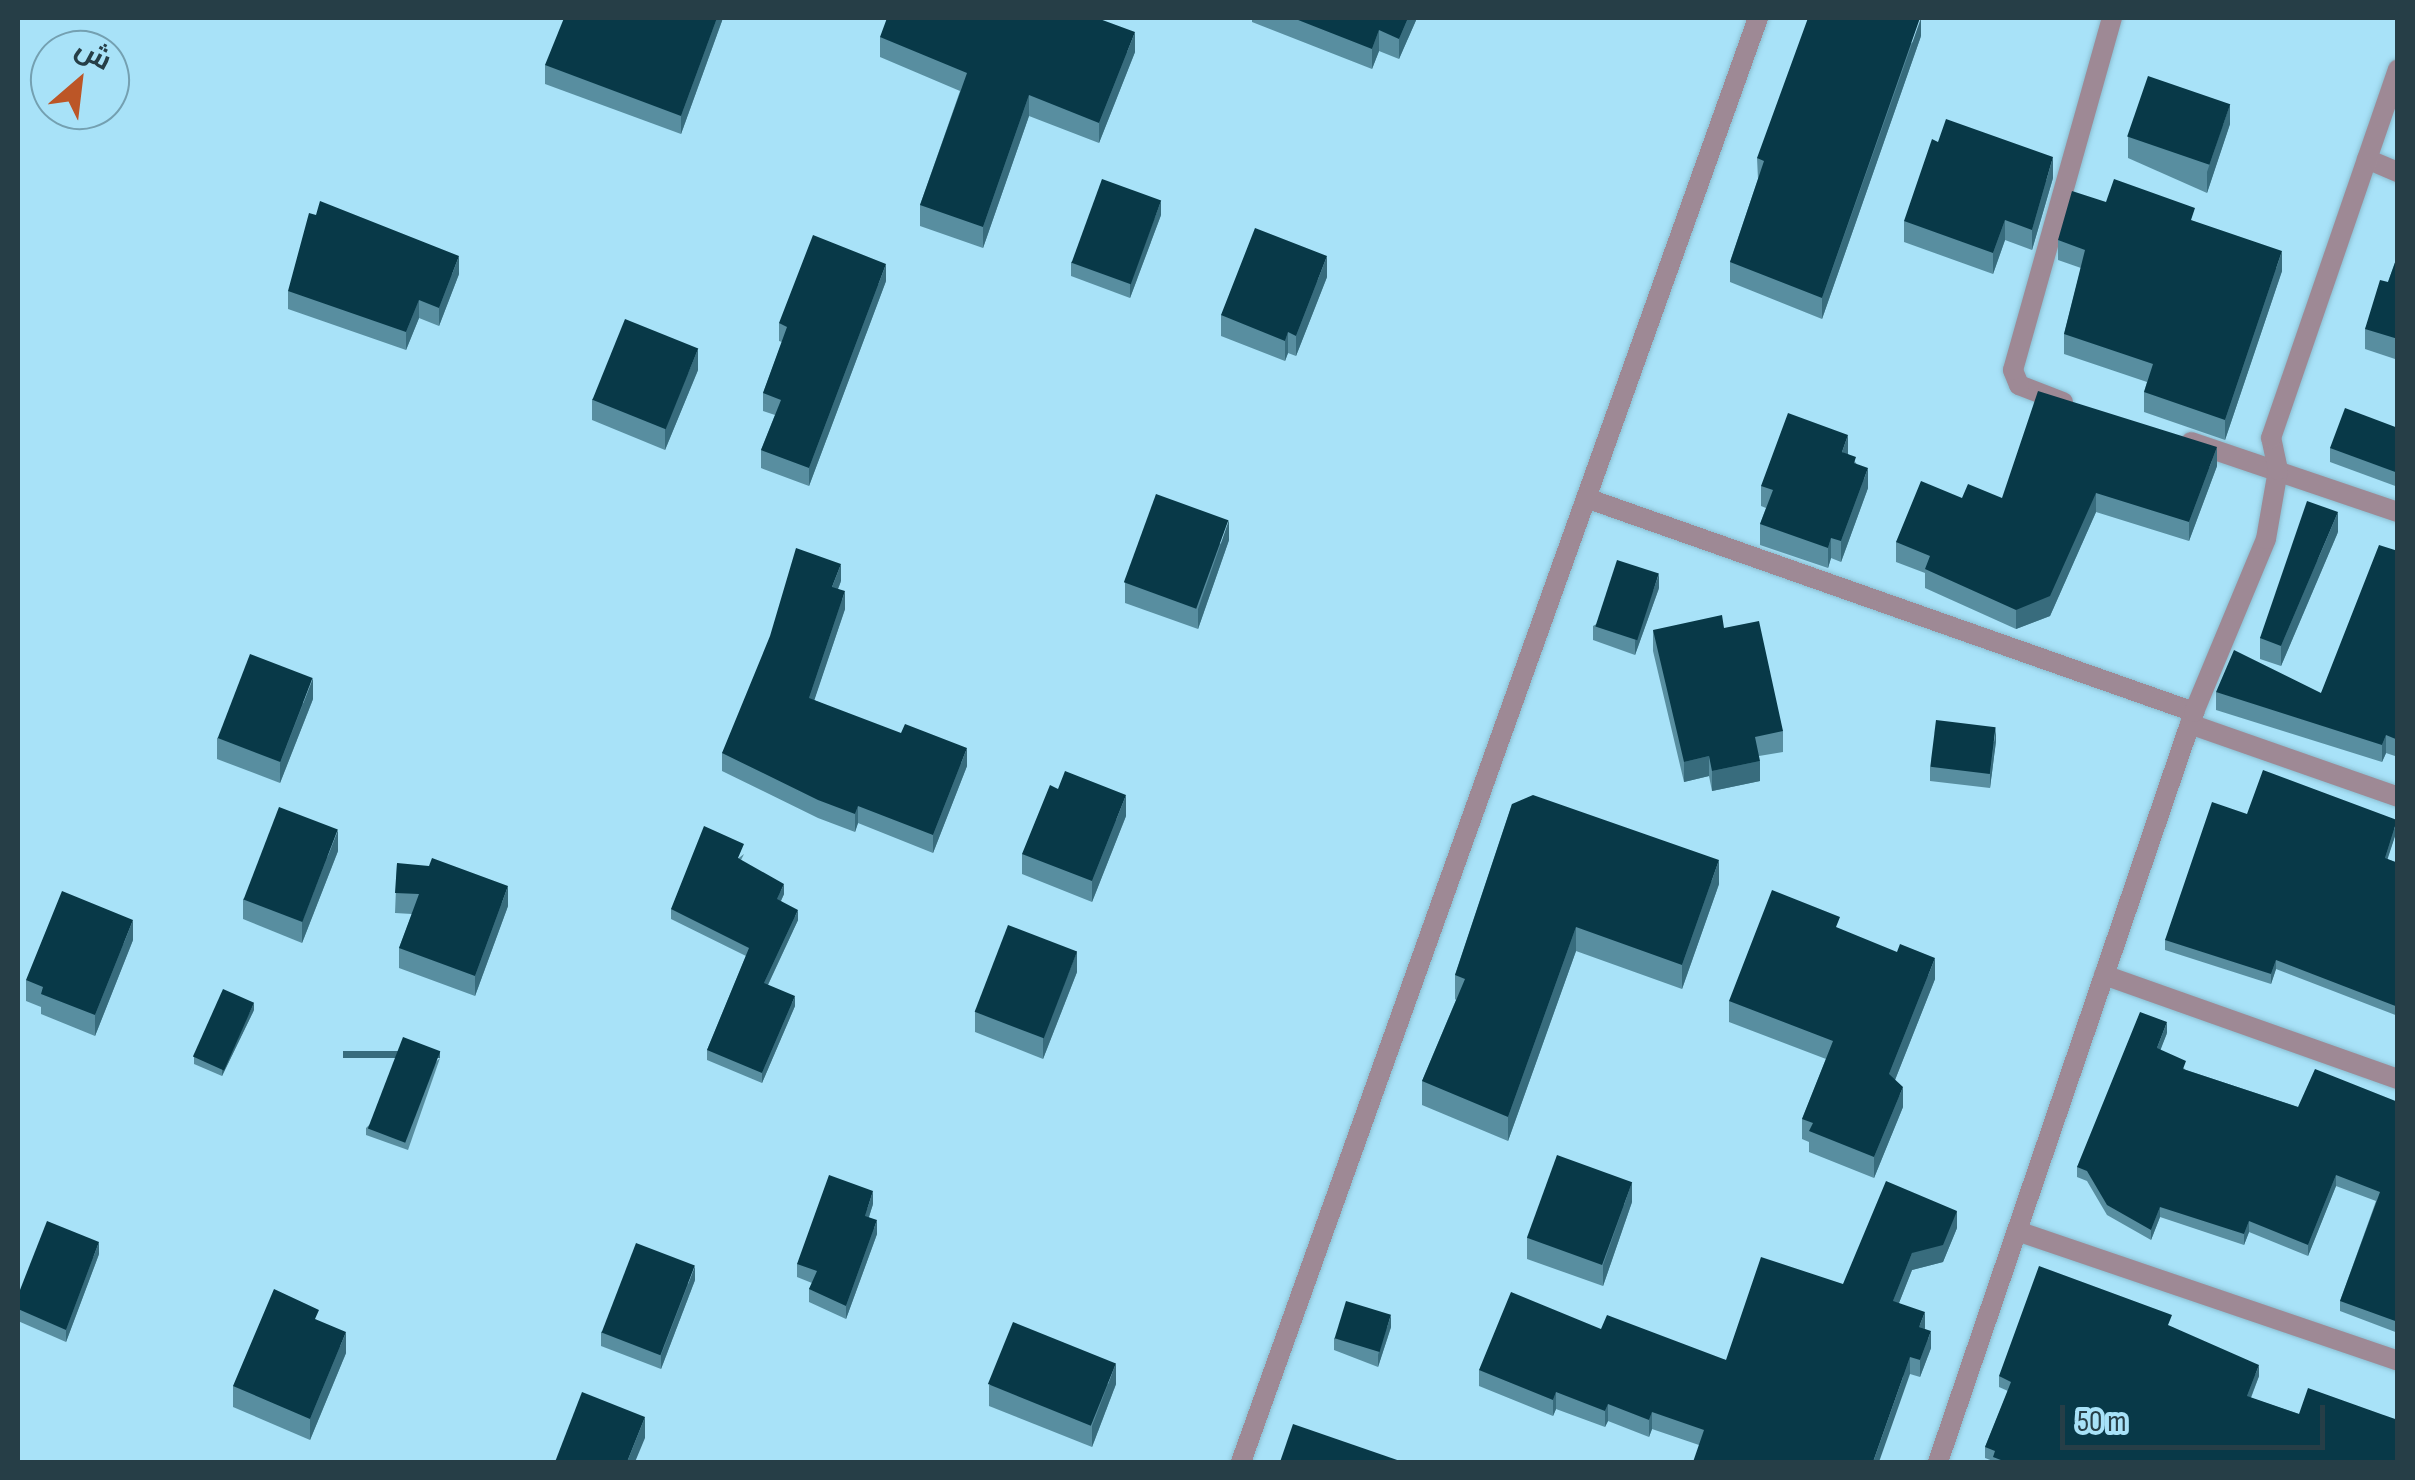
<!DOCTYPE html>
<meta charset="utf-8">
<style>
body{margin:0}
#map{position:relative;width:2415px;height:1480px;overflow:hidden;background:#a8e2f8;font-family:"Sofia Sans Condensed",Cairo,sans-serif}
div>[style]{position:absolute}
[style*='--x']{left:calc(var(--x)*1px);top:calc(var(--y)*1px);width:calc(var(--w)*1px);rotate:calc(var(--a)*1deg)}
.roads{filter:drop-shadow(0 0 2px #8bbed1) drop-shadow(0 0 2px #8bbed1)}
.minor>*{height:20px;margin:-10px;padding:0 10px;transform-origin:10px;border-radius:10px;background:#9e8995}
.wall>*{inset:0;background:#588ea0}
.shaded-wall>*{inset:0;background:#386c7d;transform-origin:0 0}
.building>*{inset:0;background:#083948;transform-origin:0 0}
span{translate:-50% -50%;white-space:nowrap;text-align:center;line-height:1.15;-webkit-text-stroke:10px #a8e2f8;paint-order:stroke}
.frame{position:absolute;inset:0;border:20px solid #263e47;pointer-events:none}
.north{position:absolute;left:30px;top:30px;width:100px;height:100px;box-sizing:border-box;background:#a8e2f8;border:2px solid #74a0b1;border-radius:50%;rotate:28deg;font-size:28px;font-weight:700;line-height:40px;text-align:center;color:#263e47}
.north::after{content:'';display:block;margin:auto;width:35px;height:45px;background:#bc5627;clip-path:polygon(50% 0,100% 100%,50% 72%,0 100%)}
.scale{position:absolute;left:2060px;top:1405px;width:265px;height:45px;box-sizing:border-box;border:5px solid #263e47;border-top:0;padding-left:12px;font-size:30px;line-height:35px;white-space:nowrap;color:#263e47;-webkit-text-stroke:8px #a8e2f8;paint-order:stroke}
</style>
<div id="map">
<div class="roads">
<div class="minor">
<i style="--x:2367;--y:159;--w:34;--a:23"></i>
<i style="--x:2063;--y:402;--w:47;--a:-158.9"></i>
<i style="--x:2019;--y:385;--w:16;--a:-112"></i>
<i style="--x:2013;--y:370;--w:366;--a:-74.3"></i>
<i style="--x:2191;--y:442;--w:219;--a:18.7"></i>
<i style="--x:1586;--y:498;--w:645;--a:19.39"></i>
<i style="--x:2190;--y:724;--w:220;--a:19.3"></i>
<i style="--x:2104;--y:975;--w:312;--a:19.5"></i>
<i style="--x:2017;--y:1231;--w:403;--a:18.8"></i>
<i style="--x:1241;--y:1462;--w:1534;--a:-70.3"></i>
<i style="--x:1938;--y:1462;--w:792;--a:-71.15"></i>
<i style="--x:2194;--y:712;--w:187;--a:-67.4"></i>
<i style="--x:2266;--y:539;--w:70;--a:-80.1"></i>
<i style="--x:2278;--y:470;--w:33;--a:-102"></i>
<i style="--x:2271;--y:438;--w:390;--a:-71"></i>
</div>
</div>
<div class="wall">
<i style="clip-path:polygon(723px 18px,681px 134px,545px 84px,545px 65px)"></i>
<i style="clip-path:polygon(1252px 18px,1417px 18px,1399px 59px,1379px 51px,1372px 69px,1252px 22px)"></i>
<i style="clip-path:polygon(1921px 36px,1822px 319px,1730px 282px,1730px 262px,1758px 179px,1757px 158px)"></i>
<i style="clip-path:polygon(880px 37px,1135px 52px,1099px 143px,1029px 116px,983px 248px,920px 226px,920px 205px,960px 91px,880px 57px)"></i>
<i style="clip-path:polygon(2230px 124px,2207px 193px,2128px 158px,2128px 137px)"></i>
<i style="clip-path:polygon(2053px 178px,2032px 250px,2005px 240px,1993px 274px,1904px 242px,1904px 221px)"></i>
<i style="clip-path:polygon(2106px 202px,2195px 222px,2282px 271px,2225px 440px,2144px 412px,2144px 392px,2147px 382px,2064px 354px,2064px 334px,2081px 268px,2058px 260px,2058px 240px)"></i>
<i style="clip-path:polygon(1161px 215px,1130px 298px,1071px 276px,1071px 262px)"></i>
<i style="clip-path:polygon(2398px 254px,2398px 360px,2365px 349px,2365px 329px,2388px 282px)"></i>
<i style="clip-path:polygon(459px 274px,439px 326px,419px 318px,406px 350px,288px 309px,288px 291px)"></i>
<i style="clip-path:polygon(1327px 277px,1296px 356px,1288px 353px,1285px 361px,1221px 336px,1221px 315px)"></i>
<i style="clip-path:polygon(886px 281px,809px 486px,761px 468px,761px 450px,775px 415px,763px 411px,763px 393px,782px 342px,779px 341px,779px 323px)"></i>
<i style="clip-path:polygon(698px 370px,665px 450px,592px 420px,592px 399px)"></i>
<i style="clip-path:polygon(2398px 428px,2398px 487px,2330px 462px,2330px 448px)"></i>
<i style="clip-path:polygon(1848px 454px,1856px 463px,1868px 488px,1841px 562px,1831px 558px,1828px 568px,1760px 545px,1760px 524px,1766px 508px,1761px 506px,1761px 486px)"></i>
<i style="clip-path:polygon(2217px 466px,2189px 541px,2096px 512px,2050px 616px,2016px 629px,1925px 588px,1925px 573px,1896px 562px,1896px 542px,1962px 498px,2002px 498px)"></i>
<i style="clip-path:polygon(2338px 532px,2281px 666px,2260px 659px,2260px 638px)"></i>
<i style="clip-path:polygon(1229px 540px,1198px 629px,1125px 603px,1125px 583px)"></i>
<i style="clip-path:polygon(2398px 551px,2398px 757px,2386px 753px,2382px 762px,2216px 710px,2216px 692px,2321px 693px)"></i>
<i style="clip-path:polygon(841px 581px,838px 589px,845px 609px,814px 700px,967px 766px,933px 853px,858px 823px,855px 832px,818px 818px,722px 771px,722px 753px)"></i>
<i style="clip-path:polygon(1659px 588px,1635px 655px,1593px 640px,1593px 626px)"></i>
<i style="clip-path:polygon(1724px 628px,1783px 731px,1783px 752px,1759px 756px,1760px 781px,1712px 791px,1709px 776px,1684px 782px,1653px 651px,1653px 630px)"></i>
<i style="clip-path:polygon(313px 699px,280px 783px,217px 759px,217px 738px)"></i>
<i style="clip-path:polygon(1996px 741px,1990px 788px,1930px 781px,1930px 767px)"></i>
<i style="clip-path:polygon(1512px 804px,1719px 884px,1682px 989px,1576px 951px,1508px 1141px,1422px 1105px,1422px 1081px,1456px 1000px,1455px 999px,1455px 975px)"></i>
<i style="clip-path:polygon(2247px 814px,2397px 830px,2387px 859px,2398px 863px,2398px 1016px,2276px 969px,2271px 984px,2165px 950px,2165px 940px)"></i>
<i style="clip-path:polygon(1126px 816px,1092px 902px,1022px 874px,1022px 854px)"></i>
<i style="clip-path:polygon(338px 851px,302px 943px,243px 919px,243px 899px)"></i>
<i style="clip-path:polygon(744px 854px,741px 860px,784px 894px,781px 901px,798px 920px,768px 985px,795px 1006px,762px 1083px,707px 1060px,707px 1050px,746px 956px,671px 919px,671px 909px)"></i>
<i style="clip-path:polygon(397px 863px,508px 906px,475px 996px,399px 968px,399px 948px,412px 914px,395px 913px)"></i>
<i style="clip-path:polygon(1840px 929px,1935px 979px,1895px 1080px,1903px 1107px,1874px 1178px,1809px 1152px,1809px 1142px,1802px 1139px,1802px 1119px,1826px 1059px,1729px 1022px,1729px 1001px)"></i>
<i style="clip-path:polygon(133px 940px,95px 1036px,41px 1014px,41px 1007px,26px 1001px,26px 980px)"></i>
<i style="clip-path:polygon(1077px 972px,1043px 1059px,975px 1032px,975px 1012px)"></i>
<i style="clip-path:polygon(254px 1010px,222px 1076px,194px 1064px,194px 1057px)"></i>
<i style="clip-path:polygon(2167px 1033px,2160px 1050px,2186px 1070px,2298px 1107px,2398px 1102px,2398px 1333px,2340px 1311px,2340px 1301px,2376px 1201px,2336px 1186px,2308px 1256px,2249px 1232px,2244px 1245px,2160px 1217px,2151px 1240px,2107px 1215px,2087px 1181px,2077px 1177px,2077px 1167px)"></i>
<i style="clip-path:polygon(440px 1058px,408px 1150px,366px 1135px,366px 1128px)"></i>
<i style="clip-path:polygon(1632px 1202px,1603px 1286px,1527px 1259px,1527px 1238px)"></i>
<i style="clip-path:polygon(873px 1204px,869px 1217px,877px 1234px,846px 1319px,809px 1302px,809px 1289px,812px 1283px,797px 1277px,797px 1264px)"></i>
<i style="clip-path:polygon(1957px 1228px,1943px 1262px,1912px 1270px,1899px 1303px,1925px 1329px,1931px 1348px,1920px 1377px,1910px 1374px,1699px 1445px,1652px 1429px,1649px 1437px,1608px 1421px,1605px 1427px,1556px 1409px,1553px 1416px,1479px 1386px,1479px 1370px,1601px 1329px,1726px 1360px,1843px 1284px)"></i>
<i style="clip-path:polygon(99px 1254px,66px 1342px,18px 1321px,18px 1295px)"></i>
<i style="clip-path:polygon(695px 1280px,661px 1369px,601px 1346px,601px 1332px)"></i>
<i style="clip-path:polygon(319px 1321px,346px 1353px,310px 1440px,233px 1407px,233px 1386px)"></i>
<i style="clip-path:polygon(1391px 1327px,1378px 1367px,1334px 1350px,1334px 1338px)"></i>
<i style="clip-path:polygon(2172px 1327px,2259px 1376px,2251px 1398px,2299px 1414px,2398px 1462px,1993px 1462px,1993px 1461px,1985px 1458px,1985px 1447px,2008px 1391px,1999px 1387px,1999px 1376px)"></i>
<i style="clip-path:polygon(1116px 1384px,1092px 1447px,989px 1406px,989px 1385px)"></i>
</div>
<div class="shaded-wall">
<i style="clip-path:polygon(717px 18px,723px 18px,681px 134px,681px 116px)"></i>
<i style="clip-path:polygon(1408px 18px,1417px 18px,1399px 59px,1399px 39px)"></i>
<i style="clip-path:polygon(1921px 18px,1921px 36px,1822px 319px,1822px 298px)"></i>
<i style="clip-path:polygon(1379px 30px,1379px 51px,1372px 69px,1372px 49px)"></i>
<i style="clip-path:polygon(1135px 32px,1135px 52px,1099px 143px,1099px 123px)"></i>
<i style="clip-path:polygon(1029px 95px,1029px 116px,983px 248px,983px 227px)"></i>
<i style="clip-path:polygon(2230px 104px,2230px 124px,2207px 193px,2207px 172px)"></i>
<i style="clip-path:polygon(2053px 157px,2053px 178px,2032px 250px,2032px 230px)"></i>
<i style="clip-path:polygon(1161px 201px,1161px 215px,1130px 298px,1130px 284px)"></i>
<i style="clip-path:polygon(2005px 220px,2005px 240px,1993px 274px,1993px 253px)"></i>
<i style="clip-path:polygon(2282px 251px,2282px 271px,2225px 440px,2225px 420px)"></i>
<i style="clip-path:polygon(459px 256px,459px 274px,439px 326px,439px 308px)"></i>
<i style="clip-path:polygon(1327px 256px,1327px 277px,1296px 356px,1296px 336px)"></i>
<i style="clip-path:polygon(886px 264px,886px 281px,809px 486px,809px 468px)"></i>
<i style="clip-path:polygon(419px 300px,419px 318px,406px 350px,406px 332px)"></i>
<i style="clip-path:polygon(1288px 332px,1288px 353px,1285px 361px,1285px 341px)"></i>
<i style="clip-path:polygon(698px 349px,698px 370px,665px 450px,665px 429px)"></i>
<i style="clip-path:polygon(1848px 435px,1848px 456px,1842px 452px)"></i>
<i style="clip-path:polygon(2217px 447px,2217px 466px,2189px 541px,2189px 522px)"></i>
<i style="clip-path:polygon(1868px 468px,1868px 488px,1841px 562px,1841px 541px)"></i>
<i style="clip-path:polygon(2096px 493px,2096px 512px,2050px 616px,2016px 629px,2016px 610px)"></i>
<i style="clip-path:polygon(2338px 512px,2338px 532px,2281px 666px,2281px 646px)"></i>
<i style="clip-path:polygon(1229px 520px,1229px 540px,1198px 629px,1198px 609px)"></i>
<i style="clip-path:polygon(1831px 538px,1831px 558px,1828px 568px,1828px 548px)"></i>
<i style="clip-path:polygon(841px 564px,841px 581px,832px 604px,832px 587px)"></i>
<i style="clip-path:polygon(1659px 574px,1659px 588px,1635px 655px,1635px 641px)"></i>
<i style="clip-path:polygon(845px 591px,845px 609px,809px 716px,809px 698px)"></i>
<i style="clip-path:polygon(313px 678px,313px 699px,280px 783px,280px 763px)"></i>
<i style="clip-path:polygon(1996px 727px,1996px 741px,1990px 788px,1990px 774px)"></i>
<i style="clip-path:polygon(2386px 735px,2386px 753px,2382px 762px,2382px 745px)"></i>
<i style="clip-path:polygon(967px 748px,967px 766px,933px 853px,933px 835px)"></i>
<i style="clip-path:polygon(1709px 756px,1709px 776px,1684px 782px,1684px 762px)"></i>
<i style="clip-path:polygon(1760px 761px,1760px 781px,1712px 791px,1712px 771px)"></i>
<i style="clip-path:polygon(1126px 795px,1126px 816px,1092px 902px,1092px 881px)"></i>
<i style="clip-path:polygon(858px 806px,858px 823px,855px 832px,855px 814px)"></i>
<i style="clip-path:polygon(2397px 820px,2397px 830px,2385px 867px,2385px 858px)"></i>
<i style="clip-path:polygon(338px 830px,338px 851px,302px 943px,302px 922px)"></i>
<i style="clip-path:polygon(1719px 860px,1719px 884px,1682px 989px,1682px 965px)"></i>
<i style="clip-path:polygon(784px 884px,784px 894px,777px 909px,777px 899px)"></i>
<i style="clip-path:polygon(508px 886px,508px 906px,475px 996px,475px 976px)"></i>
<i style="clip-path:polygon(798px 910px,798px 920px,764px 993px,764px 983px)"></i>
<i style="clip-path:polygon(133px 920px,133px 940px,95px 1036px,95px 1015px)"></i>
<i style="clip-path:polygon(1576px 927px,1576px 951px,1508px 1141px,1508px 1117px)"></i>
<i style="clip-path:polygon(1077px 951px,1077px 972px,1043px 1059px,1043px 1038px)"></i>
<i style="clip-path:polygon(1935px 958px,1935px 979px,1889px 1095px,1889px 1074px)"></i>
<i style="clip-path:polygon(2276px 960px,2276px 969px,2271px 984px,2271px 974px)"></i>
<i style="clip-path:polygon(795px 996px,795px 1006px,762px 1083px,762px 1073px)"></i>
<i style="clip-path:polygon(254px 1003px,254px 1010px,222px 1076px,222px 1069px)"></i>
<i style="clip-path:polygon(2167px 1022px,2167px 1033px,2157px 1059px,2157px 1048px)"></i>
<i style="left:440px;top:1051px;width:7px;height:97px;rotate:90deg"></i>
<i style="clip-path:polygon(1903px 1087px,1903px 1107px,1874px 1178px,1874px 1157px)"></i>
<i style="clip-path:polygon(2336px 1175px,2336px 1186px,2308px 1256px,2308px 1245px)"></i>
<i style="clip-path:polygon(1632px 1182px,1632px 1202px,1603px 1286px,1603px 1265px)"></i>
<i style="clip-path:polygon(873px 1191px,873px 1204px,865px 1229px,865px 1216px)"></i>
<i style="clip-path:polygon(2160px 1207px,2160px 1217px,2151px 1240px,2151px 1230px)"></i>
<i style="clip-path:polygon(1957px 1211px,1957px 1228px,1943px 1262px,1912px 1270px,1893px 1318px,1893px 1301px,1912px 1253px)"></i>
<i style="clip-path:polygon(877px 1220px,877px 1234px,846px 1319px,846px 1306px)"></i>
<i style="clip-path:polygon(2249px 1221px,2249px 1232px,2244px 1245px,2244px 1234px)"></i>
<i style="clip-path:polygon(99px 1242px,99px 1254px,66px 1342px,66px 1330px)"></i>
<i style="clip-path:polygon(695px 1266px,695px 1280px,661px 1369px,661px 1355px)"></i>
<i style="clip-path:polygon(1925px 1312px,1925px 1329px,1919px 1327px)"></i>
<i style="clip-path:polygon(1391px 1315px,1391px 1327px,1378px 1367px,1378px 1355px)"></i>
<i style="clip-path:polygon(1931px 1331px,1931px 1348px,1920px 1377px,1920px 1360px)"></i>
<i style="clip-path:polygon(346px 1332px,346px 1353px,310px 1440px,310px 1419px)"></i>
<i style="clip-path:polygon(1910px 1357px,1910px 1374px,1879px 1462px,1873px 1462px)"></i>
<i style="clip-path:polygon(1116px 1363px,1116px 1384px,1092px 1447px,1092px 1426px)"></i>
<i style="clip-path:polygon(2259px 1365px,2259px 1376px,2247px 1407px,2247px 1396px)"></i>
<i style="clip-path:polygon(1556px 1392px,1556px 1409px,1553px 1416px,1553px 1400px)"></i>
<i style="clip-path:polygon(1608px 1404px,1608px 1421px,1605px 1427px,1605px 1411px)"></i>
<i style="clip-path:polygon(1652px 1412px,1652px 1429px,1649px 1437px,1649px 1420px)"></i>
<i style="clip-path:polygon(645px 1417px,645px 1438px,635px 1462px,627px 1462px)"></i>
</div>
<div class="building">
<i style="clip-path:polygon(564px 18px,717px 18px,681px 116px,545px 65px)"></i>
<i style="clip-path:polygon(887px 18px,1097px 18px,1135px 32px,1099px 123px,1029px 95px,983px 227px,920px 205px,967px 73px,880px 37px)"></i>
<i style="clip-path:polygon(1293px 18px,1408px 18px,1399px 39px,1379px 30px,1372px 49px)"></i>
<i style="clip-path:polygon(1808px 18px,1920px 18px,1822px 298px,1730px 262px,1764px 161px,1757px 158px)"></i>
<i style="left:2148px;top:76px;width:87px;height:64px;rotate:19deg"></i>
<i style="clip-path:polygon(1946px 119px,2053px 157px,2032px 230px,2005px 220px,1993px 253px,1904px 221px,1932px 139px,1938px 142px)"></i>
<i style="left:1102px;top:179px;width:63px;height:89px;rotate:20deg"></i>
<i style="clip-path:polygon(2114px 179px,2195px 208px,2191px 220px,2282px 251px,2225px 420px,2144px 392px,2153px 364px,2064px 334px,2085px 250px,2058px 240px,2072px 191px,2106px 202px)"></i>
<i style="clip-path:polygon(320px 201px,459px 256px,439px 308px,419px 300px,406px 332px,288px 291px,309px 213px,316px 215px)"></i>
<i style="clip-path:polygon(1255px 228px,1327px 256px,1296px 336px,1288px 332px,1285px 341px,1221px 315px)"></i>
<i style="clip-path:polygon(813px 235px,886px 264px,809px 468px,761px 450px,781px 400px,763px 393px,787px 327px,779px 323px)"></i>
<i style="clip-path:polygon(2398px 254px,2398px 339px,2365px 329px,2380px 280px,2388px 282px)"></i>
<i style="left:625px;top:319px;width:79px;height:87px;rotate:22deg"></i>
<i style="clip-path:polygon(2038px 391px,2217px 447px,2189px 522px,2096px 493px,2050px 596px,2016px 610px,1925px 569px,1930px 556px,1896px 542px,1921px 481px,1962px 498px,1968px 484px,2002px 498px)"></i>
<i style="clip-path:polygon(2345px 408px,2398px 428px,2398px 473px,2330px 448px)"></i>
<i style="clip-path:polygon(1788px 413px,1848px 435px,1842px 452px,1856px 457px,1854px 463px,1868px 468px,1841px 541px,1831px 538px,1828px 548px,1760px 524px,1773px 490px,1761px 486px)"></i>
<i style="left:1156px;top:494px;width:77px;height:94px;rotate:20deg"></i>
<i style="clip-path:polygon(2307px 501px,2338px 512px,2281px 646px,2260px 638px)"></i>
<i style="clip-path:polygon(2379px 545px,2398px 551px,2398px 740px,2386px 735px,2382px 745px,2216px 692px,2234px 650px,2321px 693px)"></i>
<i style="clip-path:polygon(796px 548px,841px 564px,832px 587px,845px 591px,809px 698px,901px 733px,905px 724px,967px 748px,933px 835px,858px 806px,855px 814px,818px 800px,722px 753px,770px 636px)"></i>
<i style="left:1617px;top:560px;width:44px;height:70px;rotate:18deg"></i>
<i style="clip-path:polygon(1722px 615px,1724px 628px,1759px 621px,1783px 731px,1755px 737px,1760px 761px,1712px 771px,1709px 756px,1684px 762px,1653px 630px)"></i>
<i style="left:250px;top:654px;width:67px;height:90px;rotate:21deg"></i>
<i style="left:1936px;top:720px;width:60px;height:47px;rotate:7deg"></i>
<i style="clip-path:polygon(2263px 770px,2397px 820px,2385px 858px,2398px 863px,2398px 1007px,2276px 960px,2271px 974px,2165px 940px,2212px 802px,2247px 814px)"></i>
<i style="clip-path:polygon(1065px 771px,1126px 795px,1092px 881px,1022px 854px,1050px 785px,1058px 789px)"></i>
<i style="clip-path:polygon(1533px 795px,1719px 860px,1682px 965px,1576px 927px,1508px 1117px,1422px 1081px,1465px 979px,1455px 975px,1512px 804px)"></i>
<i style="left:279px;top:807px;width:63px;height:99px;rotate:21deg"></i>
<i style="clip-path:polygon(704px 826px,744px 844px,738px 858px,784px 884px,777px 899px,798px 910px,764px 983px,795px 996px,762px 1073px,707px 1050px,749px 948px,671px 909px)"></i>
<i style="clip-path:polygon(432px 858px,508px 886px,475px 976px,399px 948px,419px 894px,395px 893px,397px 863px,429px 866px)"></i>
<i style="clip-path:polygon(1772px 890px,1840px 917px,1836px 927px,1897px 952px,1900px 944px,1935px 958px,1889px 1074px,1903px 1087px,1874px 1157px,1809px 1131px,1813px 1123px,1802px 1119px,1833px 1041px,1729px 1001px)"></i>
<i style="clip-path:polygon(62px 891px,133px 920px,95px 1015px,41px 994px,43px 987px,26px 980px)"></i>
<i style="left:1008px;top:925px;width:74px;height:93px;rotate:21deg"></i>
<i style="left:223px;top:989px;width:34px;height:74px;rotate:24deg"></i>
<i style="clip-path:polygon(2140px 1012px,2167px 1022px,2157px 1048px,2186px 1061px,2183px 1069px,2298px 1107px,2315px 1069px,2398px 1102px,2398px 1322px,2340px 1301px,2380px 1192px,2336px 1175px,2308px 1245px,2249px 1221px,2244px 1234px,2160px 1207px,2151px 1230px,2107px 1205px,2087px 1171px,2077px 1167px)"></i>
<i style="left:403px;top:1037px;width:40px;height:98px;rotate:21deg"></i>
<i style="left:1557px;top:1155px;width:80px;height:88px;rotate:20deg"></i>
<i style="clip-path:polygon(829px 1175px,873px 1191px,865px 1216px,877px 1220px,846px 1306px,809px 1289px,817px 1271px,797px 1264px)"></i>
<i style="clip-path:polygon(1886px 1181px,1957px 1211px,1943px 1245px,1912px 1253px,1893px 1301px,1925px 1312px,1919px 1327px,1931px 1331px,1920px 1360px,1910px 1357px,1873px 1462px,1693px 1462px,1704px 1430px,1652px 1412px,1649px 1420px,1608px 1404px,1605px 1411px,1556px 1392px,1553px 1400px,1479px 1370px,1511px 1292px,1601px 1329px,1607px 1315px,1726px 1360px,1761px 1257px,1843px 1284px)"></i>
<i style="clip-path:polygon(47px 1221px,99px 1242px,66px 1330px,18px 1309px,18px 1295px)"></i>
<i style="left:636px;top:1243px;width:63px;height:96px;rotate:21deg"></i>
<i style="clip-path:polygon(2039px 1266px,2172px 1315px,2168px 1325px,2259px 1365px,2247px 1396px,2299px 1414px,2308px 1388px,2398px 1420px,2398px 1462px,2006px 1462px,1993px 1457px,1995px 1451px,1985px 1447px,2011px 1382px,1999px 1376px)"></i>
<i style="clip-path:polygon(274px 1289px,319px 1310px,315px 1319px,346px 1332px,310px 1419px,233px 1386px)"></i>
<i style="left:1346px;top:1301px;width:47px;height:39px;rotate:17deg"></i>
<i style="left:1013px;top:1322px;width:111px;height:67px;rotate:22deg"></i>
<i style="clip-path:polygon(582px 1392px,645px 1417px,627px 1462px,555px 1462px)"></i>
<i style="clip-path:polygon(1293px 1424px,1403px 1462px,1280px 1462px)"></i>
</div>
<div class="frame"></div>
<div class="north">ش</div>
<div class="scale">50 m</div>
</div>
